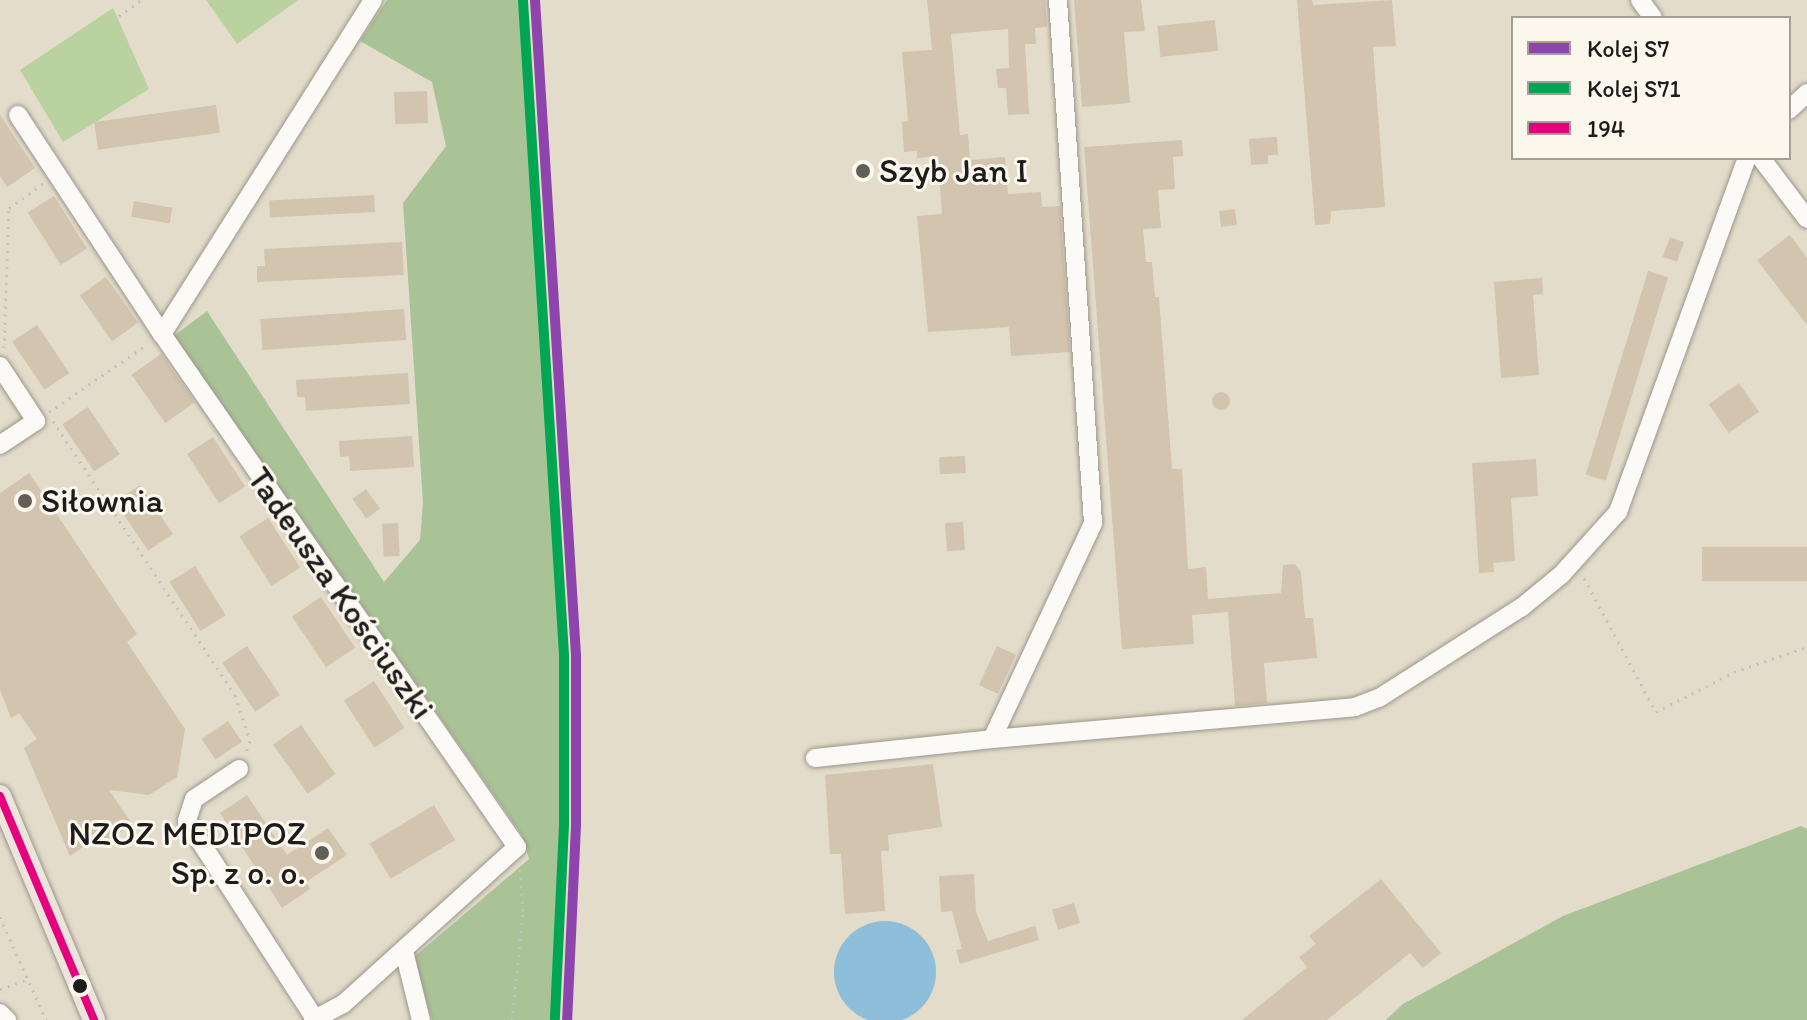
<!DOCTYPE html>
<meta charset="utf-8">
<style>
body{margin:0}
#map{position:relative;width:1807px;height:1020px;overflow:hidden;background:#e4dcca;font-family:Itim,sans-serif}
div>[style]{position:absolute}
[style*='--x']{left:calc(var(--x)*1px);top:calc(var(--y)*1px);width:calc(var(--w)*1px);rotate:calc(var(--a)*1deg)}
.green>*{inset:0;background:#bad29f}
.forest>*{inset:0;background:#a9c396}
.water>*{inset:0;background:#8ebfda}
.round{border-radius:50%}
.building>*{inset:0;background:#d2c4af;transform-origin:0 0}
.path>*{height:3px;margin-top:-1.5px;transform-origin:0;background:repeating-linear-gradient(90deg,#c5c3bf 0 2px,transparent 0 8px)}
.roads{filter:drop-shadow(0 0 2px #9b978d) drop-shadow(0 0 2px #9b978d)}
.minor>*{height:18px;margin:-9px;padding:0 9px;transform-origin:9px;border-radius:9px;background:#fbfaf7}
.major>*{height:22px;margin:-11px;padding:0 11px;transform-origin:11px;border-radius:11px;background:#ede4dc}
.bus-1>*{height:8px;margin:-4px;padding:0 4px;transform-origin:4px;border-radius:4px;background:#e5007d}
.rail-1>*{height:10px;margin:-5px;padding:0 5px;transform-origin:5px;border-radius:5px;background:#8e44ad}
.rail-2>*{height:10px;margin:-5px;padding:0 5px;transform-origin:5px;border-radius:5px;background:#00a651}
.dots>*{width:22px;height:22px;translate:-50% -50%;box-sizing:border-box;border:4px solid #fbf7ec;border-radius:50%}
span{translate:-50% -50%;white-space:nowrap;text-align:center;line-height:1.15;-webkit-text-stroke:6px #fbf7ec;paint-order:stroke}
.poi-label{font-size:34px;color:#1c1c1c}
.left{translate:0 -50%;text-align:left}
.right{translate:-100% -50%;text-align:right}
.street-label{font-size:34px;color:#1c1c1c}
.legend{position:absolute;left:1511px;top:16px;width:280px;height:144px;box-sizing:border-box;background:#fbf7ec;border:2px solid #a29f99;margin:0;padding:10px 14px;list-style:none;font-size:24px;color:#1c1c1c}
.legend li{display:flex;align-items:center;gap:16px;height:40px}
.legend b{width:40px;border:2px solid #a29f99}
</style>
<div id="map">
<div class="green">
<i style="clip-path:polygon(206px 0,298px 0,237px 44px)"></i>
<i style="clip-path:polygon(113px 8px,149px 89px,63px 142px,20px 70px)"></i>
</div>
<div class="forest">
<i style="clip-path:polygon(387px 0,527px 0,560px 590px,564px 915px,556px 1020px,432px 1020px,414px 957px,529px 859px,522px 835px,174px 336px,207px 311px,384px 582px,420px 540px,423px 503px,403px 203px,446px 146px,432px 82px,360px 41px)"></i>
<i style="clip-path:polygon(1801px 826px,1807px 829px,1807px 1020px,1386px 1020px,1403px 1004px,1563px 916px)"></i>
</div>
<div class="water">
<i class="round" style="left:834px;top:921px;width:102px;height:102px"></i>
</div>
<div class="building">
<i style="clip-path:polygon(927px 0,1045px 0,1047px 27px,1035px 28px,1036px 44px,1025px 44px,1029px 114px,1008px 115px,1006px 88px,998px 88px,996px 69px,1009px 68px,1008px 29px,951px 34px,960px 135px,968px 134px,970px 160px,1005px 157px,1008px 194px,1041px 192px,1042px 207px,1060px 206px,1070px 352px,1011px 356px,1009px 327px,928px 332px,917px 216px,942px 214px,938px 156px,917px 158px,917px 151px,904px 152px,902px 122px,908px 121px,902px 52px,932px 50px)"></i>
<i style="clip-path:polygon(1074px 0,1141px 0,1145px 31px,1124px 32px,1130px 103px,1082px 107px)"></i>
<i style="clip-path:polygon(1297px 0,1312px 0,1313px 5px,1392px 0,1396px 46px,1373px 47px,1385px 207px,1331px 211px,1330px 224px,1315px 225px)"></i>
<i style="left:1215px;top:20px;width:31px;height:58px;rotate:84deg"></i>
<i style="left:427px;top:91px;width:32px;height:33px;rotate:88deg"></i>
<i style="left:216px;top:105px;width:28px;height:123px;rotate:82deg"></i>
<i style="clip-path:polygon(0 115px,35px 168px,7px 187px,0 176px)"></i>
<i style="clip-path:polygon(1277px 137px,1278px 155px,1268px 155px,1268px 164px,1251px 165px,1249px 139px)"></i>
<i style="clip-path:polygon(1182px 140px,1183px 156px,1173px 157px,1175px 189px,1158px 190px,1161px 228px,1143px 229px,1146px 262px,1152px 262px,1155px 297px,1159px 297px,1172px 469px,1182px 469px,1188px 569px,1206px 567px,1208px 599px,1281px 593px,1283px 565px,1295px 564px,1301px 572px,1305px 618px,1313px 618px,1317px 658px,1264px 663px,1267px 703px,1235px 706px,1228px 612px,1192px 615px,1194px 644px,1122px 649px,1084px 147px)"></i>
<i style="left:374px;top:195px;width:17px;height:105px;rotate:87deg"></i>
<i style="left:54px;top:196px;width:62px;height:31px;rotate:58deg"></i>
<i style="left:134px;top:201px;width:39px;height:16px;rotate:10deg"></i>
<i style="left:1235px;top:209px;width:16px;height:16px;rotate:83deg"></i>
<i style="clip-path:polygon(1790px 235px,1807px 258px,1807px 325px,1757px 260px)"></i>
<i style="left:1670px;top:237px;width:15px;height:21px;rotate:20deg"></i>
<i style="clip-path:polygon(402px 242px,404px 275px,257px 282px,257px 266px,265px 266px,264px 249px)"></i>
<i style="left:1648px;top:271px;width:21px;height:213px;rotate:17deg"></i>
<i style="left:106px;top:277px;width:56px;height:32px;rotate:55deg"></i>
<i style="clip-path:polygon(1542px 278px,1543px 294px,1533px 295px,1539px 375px,1501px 378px,1494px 282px)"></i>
<i style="left:404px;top:309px;width:31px;height:144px;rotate:86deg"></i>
<i style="left:37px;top:325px;width:58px;height:30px;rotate:56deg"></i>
<i style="left:161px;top:354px;width:59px;height:36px;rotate:55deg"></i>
<i style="clip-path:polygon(408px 373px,410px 404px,306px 411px,305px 397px,297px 397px,296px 380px)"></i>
<i style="left:1739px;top:383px;width:35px;height:37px;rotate:55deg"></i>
<i class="round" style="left:1212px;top:392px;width:18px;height:18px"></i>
<i style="left:88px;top:407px;width:57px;height:31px;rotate:56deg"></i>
<i style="clip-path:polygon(412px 436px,414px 467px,350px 471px,349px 456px,340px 457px,339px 441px)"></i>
<i style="left:213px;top:437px;width:59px;height:31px;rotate:57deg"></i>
<i style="left:965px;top:456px;width:17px;height:26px;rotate:87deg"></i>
<i style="clip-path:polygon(1536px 459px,1538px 496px,1511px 498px,1515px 561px,1493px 563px,1494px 572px,1479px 573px,1472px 463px)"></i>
<i style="clip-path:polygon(29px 473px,137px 634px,127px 642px,185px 729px,177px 777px,149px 795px,109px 790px,132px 824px,107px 842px,102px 834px,70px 856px,24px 748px,37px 739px,19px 713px,11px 718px,0 690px,0 493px)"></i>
<i style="left:140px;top:485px;width:59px;height:30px;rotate:56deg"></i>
<i style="left:366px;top:489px;width:24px;height:17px;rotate:54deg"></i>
<i style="left:268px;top:518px;width:59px;height:34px;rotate:57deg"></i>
<i style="left:963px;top:522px;width:28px;height:18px;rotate:86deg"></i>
<i style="left:398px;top:523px;width:33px;height:16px;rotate:87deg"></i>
<i style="left:1807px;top:547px;width:34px;height:105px;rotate:90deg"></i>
<i style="left:195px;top:566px;width:58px;height:30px;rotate:58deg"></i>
<i style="left:321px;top:597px;width:61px;height:35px;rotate:56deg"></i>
<i style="left:247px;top:646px;width:59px;height:30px;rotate:56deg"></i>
<i style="left:997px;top:646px;width:21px;height:43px;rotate:25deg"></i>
<i style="left:374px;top:681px;width:56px;height:36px;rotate:57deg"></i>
<i style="left:228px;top:721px;width:25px;height:32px;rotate:56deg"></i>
<i style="left:301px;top:725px;width:60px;height:34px;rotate:55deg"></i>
<i style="clip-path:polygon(933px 764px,942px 827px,888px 835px,889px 851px,881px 851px,885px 911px,845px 914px,841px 854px,830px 854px,825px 775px)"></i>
<i style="clip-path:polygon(247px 795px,287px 855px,328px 828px,347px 855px,306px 882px,310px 889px,282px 908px,220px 813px)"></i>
<i style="left:434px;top:805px;width:41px;height:75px;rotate:59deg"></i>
<i style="clip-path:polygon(974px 874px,976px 912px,988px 941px,1035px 926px,1039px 940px,960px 964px,956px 950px,962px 949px,952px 911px,941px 912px,939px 876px)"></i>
<i style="clip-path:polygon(1381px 879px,1441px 953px,1423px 968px,1410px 953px,1327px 1020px,1242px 1020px,1307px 967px,1299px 957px,1316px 944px,1309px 936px)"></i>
<i style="left:1074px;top:903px;width:21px;height:23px;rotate:73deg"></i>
</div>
<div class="path">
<i style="--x:119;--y:16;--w:27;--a:-36"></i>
<i style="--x:4;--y:348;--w:140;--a:-88"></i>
<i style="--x:9;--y:208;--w:43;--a:-35.5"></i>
<i style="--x:49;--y:412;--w:120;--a:-34.5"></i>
<i style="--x:53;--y:421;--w:329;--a:56.4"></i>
<i style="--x:235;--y:695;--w:48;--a:71.9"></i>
<i style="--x:250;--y:741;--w:15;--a:110"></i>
<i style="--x:1584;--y:578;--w:152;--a:61.8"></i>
<i style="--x:1656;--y:712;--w:88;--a:-27.1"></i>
<i style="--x:1734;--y:672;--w:77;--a:-18.9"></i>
<i style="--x:0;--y:917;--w:113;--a:65.9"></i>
<i style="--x:0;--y:989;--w:31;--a:-19"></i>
<i style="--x:512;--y:1020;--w:110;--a:-84.2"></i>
<i style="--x:523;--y:911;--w:45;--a:-93.8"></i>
</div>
<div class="roads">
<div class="minor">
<i style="--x:1640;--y:0;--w:22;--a:54"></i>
<i style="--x:1789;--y:110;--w:25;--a:-43"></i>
<i style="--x:18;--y:115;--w:262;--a:56.7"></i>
<i style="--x:162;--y:334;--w:624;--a:55.32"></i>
<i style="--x:517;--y:847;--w:234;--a:137.9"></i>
<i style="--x:343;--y:1004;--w:34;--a:152"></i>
<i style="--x:1761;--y:158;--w:76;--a:53"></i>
<i style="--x:162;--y:334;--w:395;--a:-57.7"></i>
<i style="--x:0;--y:366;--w:66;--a:56.8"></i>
<i style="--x:36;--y:421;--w:43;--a:146.3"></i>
<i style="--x:992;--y:739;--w:364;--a:-5"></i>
<i style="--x:1355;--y:707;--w:26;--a:-21"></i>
<i style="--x:1379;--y:698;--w:169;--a:-32.5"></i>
<i style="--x:1522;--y:607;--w:50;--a:-39.4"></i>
<i style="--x:1561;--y:575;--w:85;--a:-47.9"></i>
<i style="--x:1618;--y:512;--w:377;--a:-70"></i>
<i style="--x:815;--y:758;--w:178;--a:-6.1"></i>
<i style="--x:992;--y:739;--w:238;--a:-64.9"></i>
<i style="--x:1093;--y:523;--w:524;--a:-93.83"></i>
<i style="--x:239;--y:769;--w:54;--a:146.3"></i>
<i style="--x:194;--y:799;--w:23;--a:108"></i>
<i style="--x:187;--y:821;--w:236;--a:57.1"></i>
<i style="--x:404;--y:951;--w:71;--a:76.2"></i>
<i style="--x:0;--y:1013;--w:10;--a:45"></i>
</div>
<div class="major">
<i style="--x:0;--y:796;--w:243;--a:67.2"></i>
</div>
</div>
<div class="bus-1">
<i style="--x:0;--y:796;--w:243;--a:67.2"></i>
</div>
<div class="rail-1">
<i style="--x:535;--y:0;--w:656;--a:86.42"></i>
<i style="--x:576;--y:655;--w:170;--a:90"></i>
<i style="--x:576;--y:825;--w:195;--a:92.6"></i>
</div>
<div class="rail-2">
<i style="--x:523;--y:1;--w:655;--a:86.41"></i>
<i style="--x:564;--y:655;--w:170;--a:90"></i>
<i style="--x:564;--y:825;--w:194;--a:92.7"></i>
</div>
<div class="dots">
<i style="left:863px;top:171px;background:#625f59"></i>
<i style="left:25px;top:501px;background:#625f59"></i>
<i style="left:322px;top:853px;background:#625f59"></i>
<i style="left:80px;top:986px;background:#1c1c1c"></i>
</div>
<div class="poi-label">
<span class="left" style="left:879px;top:171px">Szyb Jan I</span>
<span class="left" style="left:41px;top:501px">Siłownia</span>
<span class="right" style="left:306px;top:853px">NZOZ MEDIPOZ<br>Sp. z o. o.</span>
</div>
<div class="street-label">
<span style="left:341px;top:593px;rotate:55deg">Tadeusza Kościuszki</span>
</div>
<ul class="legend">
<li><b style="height:10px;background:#8e44ad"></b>Kolej S7</li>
<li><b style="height:10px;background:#00a651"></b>Kolej S71</li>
<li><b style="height:10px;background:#e5007d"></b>194</li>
</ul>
</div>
